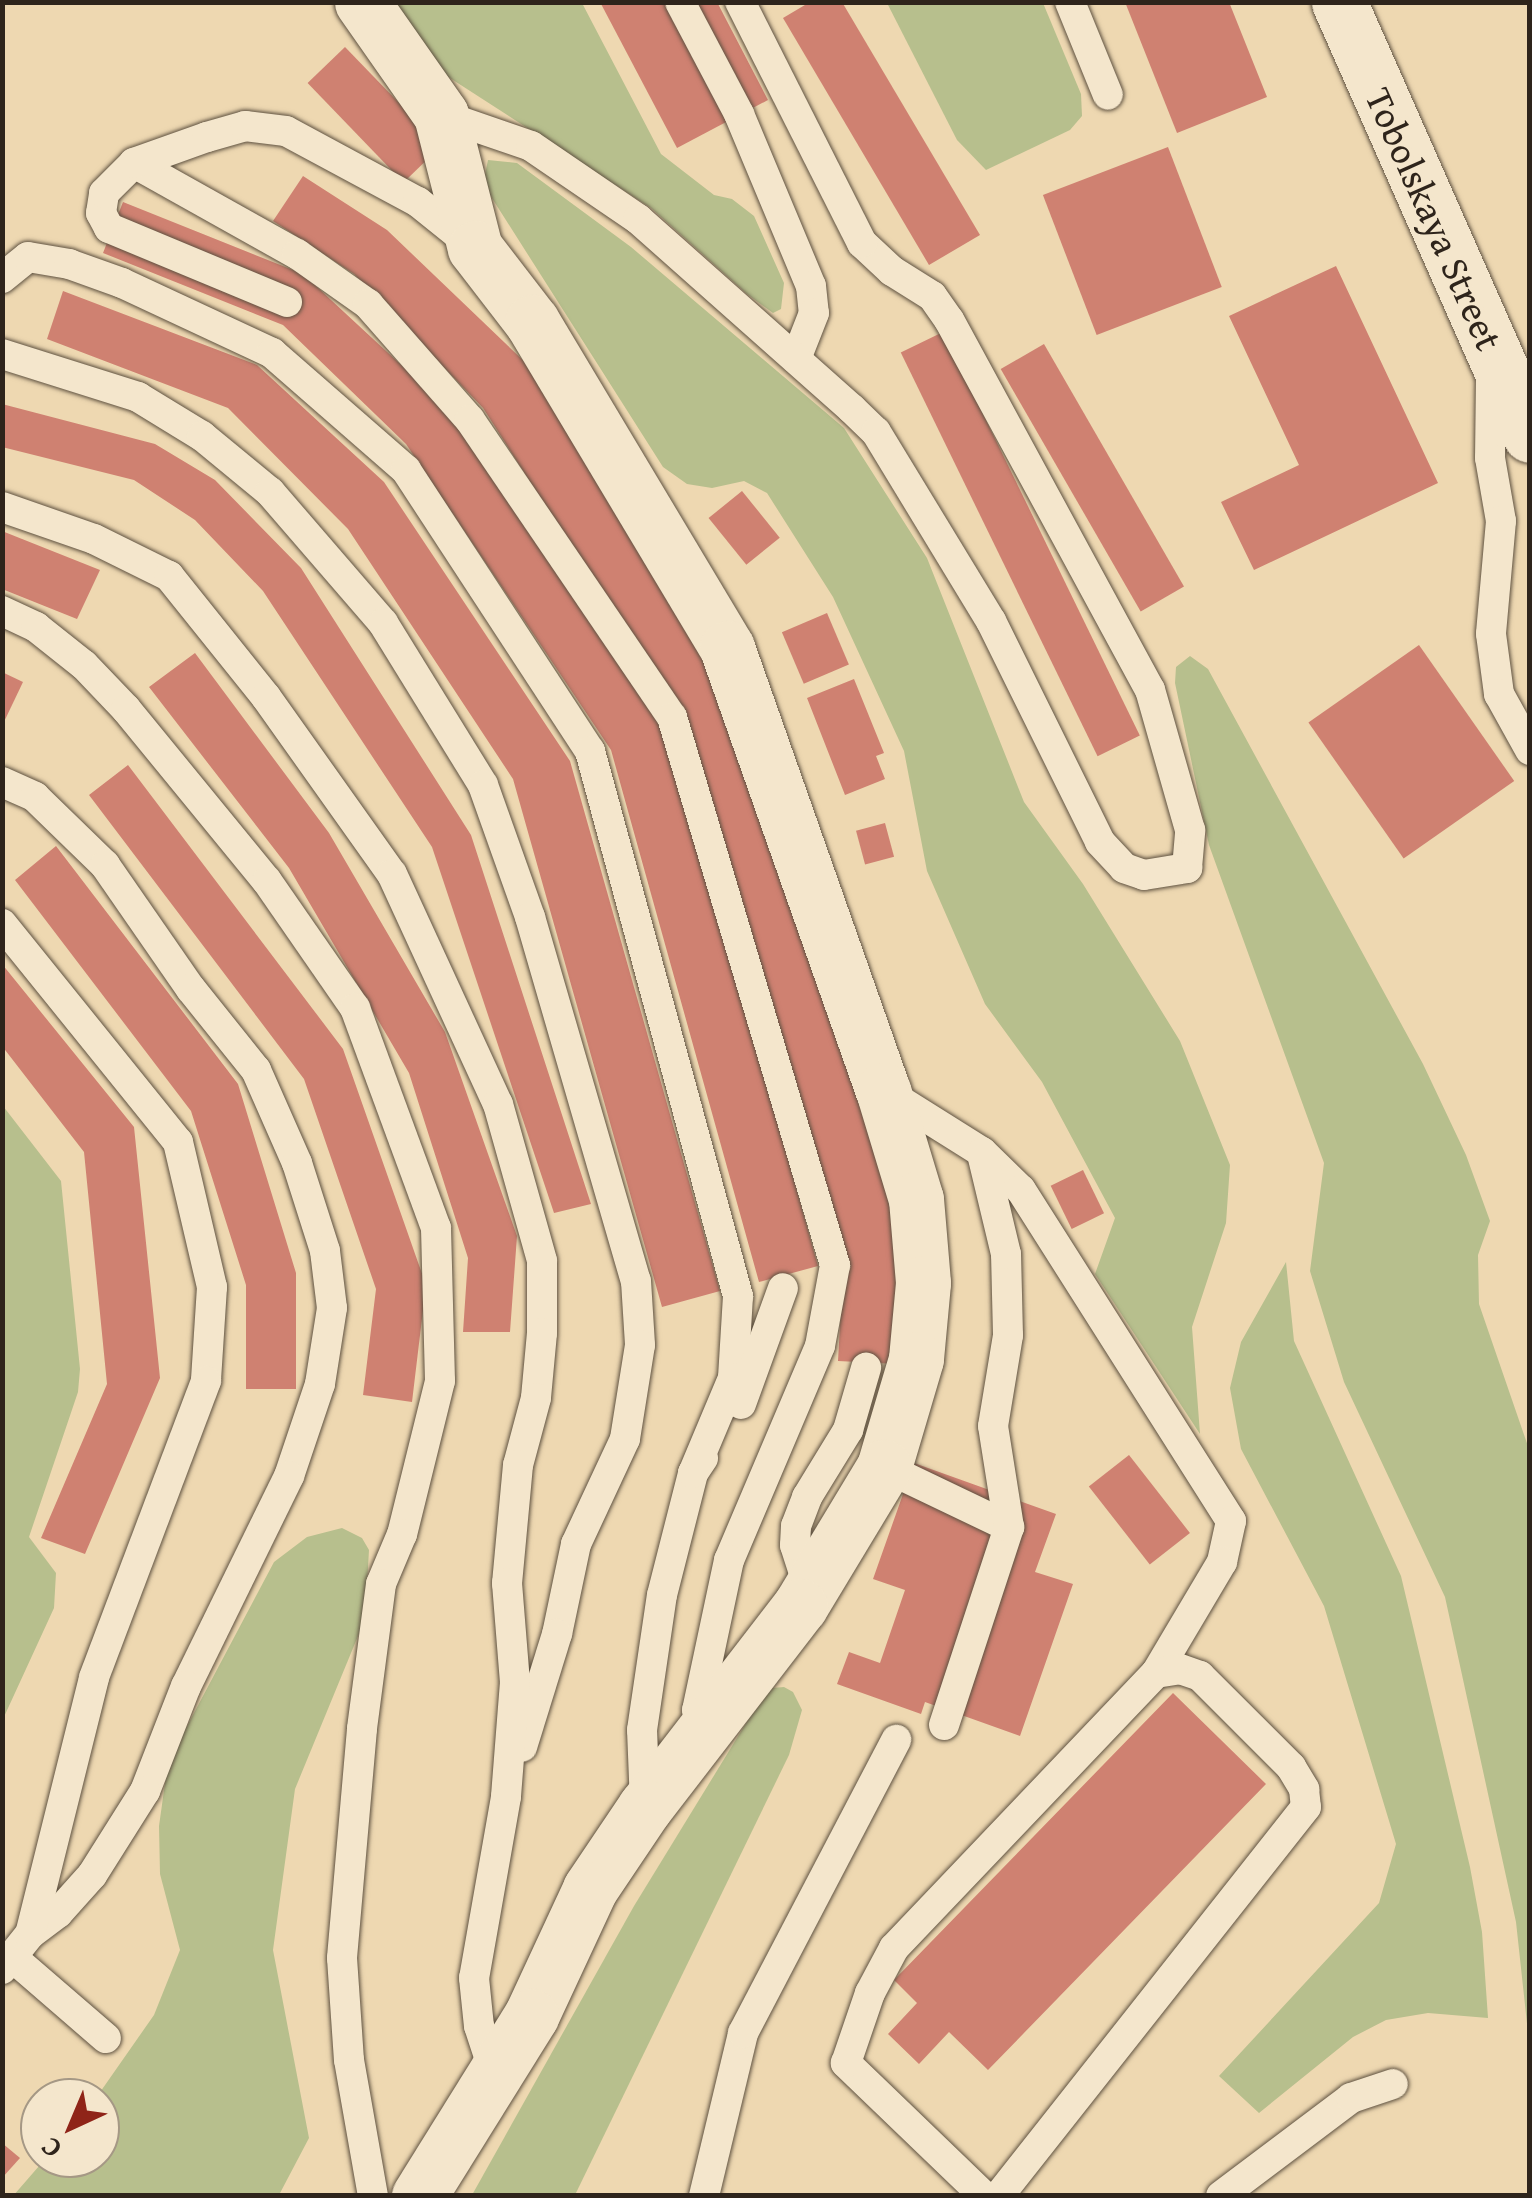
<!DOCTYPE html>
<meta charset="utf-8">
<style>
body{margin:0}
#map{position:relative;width:1532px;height:2198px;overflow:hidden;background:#eed8b1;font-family:"Gentium Book Plus",serif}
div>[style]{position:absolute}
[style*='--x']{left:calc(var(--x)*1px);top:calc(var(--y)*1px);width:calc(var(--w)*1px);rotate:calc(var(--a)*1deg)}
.green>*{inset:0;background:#b7bf8d}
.building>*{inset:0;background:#cf8171;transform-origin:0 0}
.roads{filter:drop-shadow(0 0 2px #5e5140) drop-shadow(0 0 2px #5e5140)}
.service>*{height:30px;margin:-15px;padding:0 15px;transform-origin:15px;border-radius:15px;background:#f4e6cc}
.minor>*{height:55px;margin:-27.5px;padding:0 27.5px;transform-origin:27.5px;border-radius:27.5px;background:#f4e6cc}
span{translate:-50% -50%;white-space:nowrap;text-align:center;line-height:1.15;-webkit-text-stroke:8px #f4e6cc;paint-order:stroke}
.street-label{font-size:38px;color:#2e241b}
.frame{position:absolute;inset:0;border:5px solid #2e241b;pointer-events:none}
.north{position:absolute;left:20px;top:2078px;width:100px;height:100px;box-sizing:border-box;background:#f4e6cc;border:2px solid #a59885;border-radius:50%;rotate:224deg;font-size:28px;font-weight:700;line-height:40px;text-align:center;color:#2e241b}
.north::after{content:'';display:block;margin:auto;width:35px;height:45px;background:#8f2418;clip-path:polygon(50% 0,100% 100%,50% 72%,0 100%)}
</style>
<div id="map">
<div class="green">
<i style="clip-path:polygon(378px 3px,582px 3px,661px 154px,714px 195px,732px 199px,754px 216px,784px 283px,781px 309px,773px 313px,747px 294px,651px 208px,422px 60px)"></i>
<i style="clip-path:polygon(887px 3px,1043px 3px,1081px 94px,1082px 116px,1070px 130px,986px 170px,957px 140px)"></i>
<i style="clip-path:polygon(488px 160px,517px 163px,631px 247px,844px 428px,927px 558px,1024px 802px,1083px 884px,1180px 1041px,1230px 1165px,1226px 1223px,1192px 1327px,1200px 1434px,1095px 1274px,1115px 1218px,1042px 1082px,985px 1004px,927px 871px,904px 751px,833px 597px,767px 493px,744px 481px,712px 488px,687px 484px,663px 467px,483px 184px)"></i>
<i style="clip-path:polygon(1190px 656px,1208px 669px,1423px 1064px,1466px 1155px,1490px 1221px,1478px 1255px,1479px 1304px,1530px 1452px,1529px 2042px,1516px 1922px,1445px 1597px,1344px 1382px,1310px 1271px,1324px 1163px,1209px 845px,1175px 683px,1176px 667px)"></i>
<i style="clip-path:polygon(3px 1106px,61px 1181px,80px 1369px,78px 1392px,29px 1537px,56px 1573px,54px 1608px,3px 1719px)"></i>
<i style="clip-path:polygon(1286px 1262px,1294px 1341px,1401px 1576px,1470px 1867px,1482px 1932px,1488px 2018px,1428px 2013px,1386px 2020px,1353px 2037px,1259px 2113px,1219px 2076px,1379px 1903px,1396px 1844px,1324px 1606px,1241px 1449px,1230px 1388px,1241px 1342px)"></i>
<i style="clip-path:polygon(342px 1528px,362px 1538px,369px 1550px,365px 1619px,295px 1789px,273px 1950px,309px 2138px,279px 2195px,13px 2196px,46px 2158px,100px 2158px,96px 2098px,154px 2015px,180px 1950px,160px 1874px,159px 1826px,168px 1762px,274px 1562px,307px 1537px)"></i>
<i style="clip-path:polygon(784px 1687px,793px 1692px,802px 1710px,789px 1755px,575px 2195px,472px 2195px,634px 1906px,748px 1720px,772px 1688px)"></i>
</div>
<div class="building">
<i style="clip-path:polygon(600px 2px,717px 2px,768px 100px,677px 148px)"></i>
<i style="clip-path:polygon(810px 2px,842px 2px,980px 235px,929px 265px,783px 18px)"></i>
<i style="clip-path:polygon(1125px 2px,1229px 2px,1267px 97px,1177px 133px)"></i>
<i style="left:345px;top:47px;width:138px;height:52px;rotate:46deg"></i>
<i style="left:1168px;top:147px;width:150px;height:134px;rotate:69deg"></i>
<i style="clip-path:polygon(303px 176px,387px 230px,529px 366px,740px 700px,901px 1242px,897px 1364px,838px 1361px,844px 1253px,680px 717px,483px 408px,354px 274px,273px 221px)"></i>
<i style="clip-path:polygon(123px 202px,303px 274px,440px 401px,667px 725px,818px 1266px,759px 1282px,611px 750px,406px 444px,283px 325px,103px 253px)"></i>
<i style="clip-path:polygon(1336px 266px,1438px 483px,1254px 570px,1221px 502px,1299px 465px,1229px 316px)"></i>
<i style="clip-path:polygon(63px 291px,257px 365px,384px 482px,570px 761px,720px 1291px,662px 1307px,513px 779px,348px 529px,228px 408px,47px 339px)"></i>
<i style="left:943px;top:332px;width:449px;height:47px;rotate:64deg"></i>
<i style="left:1044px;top:344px;width:280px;height:50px;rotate:60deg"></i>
<i style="clip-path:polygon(2px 404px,155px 444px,215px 480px,301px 568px,471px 835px,591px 1204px,554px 1213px,432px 847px,263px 591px,195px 520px,134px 480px,2px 447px)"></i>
<i style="left:742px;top:491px;width:60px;height:43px;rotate:51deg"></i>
<i style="clip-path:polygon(2px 531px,100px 570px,77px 619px,2px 589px)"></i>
<i style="left:827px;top:613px;width:56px;height:49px;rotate:67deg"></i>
<i style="left:1419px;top:645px;width:166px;height:135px;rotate:55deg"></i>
<i style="clip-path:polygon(195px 653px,329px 833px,445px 1032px,517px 1236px,510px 1332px,463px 1332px,468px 1258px,409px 1073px,289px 868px,149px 687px)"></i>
<i style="clip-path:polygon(2px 672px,23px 682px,2px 726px)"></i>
<i style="clip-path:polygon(854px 679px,884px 753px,876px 756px,885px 779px,845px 795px,807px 698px)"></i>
<i style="clip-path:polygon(128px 765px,343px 1049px,426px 1285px,412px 1402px,363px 1395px,376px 1289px,304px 1079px,89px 795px)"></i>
<i style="left:885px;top:823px;width:35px;height:30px;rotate:75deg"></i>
<i style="clip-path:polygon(56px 846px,238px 1084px,296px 1273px,296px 1389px,246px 1389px,246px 1285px,191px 1111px,15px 880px)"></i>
<i style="clip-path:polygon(2px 964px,134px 1127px,160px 1378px,85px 1554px,41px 1538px,107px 1384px,84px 1152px,2px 1046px)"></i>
<i style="left:1083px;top:1170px;width:48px;height:36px;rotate:64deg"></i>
<i style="left:1129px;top:1455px;width:99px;height:51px;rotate:52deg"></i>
<i style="clip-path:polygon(914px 1463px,1056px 1514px,1035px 1572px,1073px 1584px,1020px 1736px,925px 1702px,921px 1714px,837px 1684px,849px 1652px,880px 1663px,905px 1590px,873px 1579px)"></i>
<i style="clip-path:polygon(1173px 1693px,1266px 1784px,988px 2070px,949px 2032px,919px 2064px,888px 2034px,917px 2003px,894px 1980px)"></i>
<i style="clip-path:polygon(2px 2143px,20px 2158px,2px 2178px)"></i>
</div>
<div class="roads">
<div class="service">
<i style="--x:680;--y:2;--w:127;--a:62.2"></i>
<i style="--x:739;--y:114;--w:186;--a:67.3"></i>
<i style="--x:811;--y:286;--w:27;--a:84"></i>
<i style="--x:814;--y:313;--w:49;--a:111.4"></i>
<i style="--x:1070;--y:2;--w:100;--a:67.8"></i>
<i style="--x:441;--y:115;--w:95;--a:19"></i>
<i style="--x:531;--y:146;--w:130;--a:34.3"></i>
<i style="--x:638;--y:219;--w:286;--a:41.6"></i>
<i style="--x:852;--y:409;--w:33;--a:44"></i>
<i style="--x:876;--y:432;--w:221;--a:58.7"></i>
<i style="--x:991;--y:621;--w:246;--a:63.7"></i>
<i style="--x:1100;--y:842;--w:35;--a:47"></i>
<i style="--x:1124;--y:868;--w:21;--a:19"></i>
<i style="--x:1144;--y:875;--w:44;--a:-9.2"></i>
<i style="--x:1187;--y:868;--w:38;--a:-85"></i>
<i style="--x:1190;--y:830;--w:146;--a:-105.9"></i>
<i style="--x:1150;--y:690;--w:421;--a:-118.5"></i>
<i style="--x:949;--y:320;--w:29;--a:-125"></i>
<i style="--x:932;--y:296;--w:47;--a:-148"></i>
<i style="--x:892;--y:271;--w:41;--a:-137"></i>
<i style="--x:862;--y:243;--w:270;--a:-116.8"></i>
<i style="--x:134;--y:163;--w:187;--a:29.2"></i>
<i style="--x:297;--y:254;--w:87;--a:35.2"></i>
<i style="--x:368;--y:304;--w:154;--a:48.7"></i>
<i style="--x:470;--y:420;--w:359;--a:55.8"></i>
<i style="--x:672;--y:717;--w:572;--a:73.44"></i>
<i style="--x:835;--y:1265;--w:82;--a:100.5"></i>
<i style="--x:820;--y:1346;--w:233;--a:113"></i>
<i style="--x:729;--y:1560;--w:153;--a:102"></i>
<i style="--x:697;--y:1710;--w:17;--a:69"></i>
<i style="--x:2;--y:278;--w:33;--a:-39"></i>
<i style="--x:28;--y:257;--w:42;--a:9.7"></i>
<i style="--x:69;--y:264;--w:56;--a:19.7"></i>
<i style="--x:122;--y:283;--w:166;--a:25"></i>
<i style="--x:272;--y:353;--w:178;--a:41.1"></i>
<i style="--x:406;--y:470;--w:336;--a:56.8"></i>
<i style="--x:590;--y:751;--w:565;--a:74.81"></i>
<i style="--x:738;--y:1296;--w:82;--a:93.5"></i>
<i style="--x:733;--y:1378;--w:103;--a:112.8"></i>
<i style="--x:287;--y:302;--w:193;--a:-157.4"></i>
<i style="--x:109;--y:228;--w:17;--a:-118"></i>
<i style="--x:101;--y:213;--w:20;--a:-81"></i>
<i style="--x:104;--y:193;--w:42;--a:-45"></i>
<i style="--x:134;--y:163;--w:77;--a:-19.6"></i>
<i style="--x:207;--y:137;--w:40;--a:-16"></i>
<i style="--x:245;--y:126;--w:41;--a:7"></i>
<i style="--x:286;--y:131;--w:150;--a:28.3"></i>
<i style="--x:418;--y:202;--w:65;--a:38.8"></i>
<i style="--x:2;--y:354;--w:143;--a:17.5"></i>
<i style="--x:138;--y:397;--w:75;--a:31.4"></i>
<i style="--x:202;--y:436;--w:88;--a:39.5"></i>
<i style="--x:270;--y:492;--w:173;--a:49.2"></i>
<i style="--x:383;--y:623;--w:190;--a:58.3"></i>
<i style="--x:483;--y:785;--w:140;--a:70.4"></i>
<i style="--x:530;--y:917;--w:379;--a:73.8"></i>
<i style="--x:636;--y:1281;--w:64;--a:86.4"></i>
<i style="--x:640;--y:1345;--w:95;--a:99.1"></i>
<i style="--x:625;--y:1439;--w:116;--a:115"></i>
<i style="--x:576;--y:1544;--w:92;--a:101.9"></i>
<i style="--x:557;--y:1634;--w:118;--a:107.2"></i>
<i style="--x:1491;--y:378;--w:80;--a:90.7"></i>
<i style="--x:1490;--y:458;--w:64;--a:80.1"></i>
<i style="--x:1501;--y:521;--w:113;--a:95.1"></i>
<i style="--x:1491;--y:634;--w:61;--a:82.4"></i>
<i style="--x:1499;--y:694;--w:64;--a:61"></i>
<i style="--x:2;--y:507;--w:97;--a:19.2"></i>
<i style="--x:94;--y:539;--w:84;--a:26.3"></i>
<i style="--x:169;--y:576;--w:155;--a:51.3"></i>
<i style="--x:266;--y:697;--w:217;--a:54.6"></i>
<i style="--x:392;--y:874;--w:253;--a:65.3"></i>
<i style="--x:498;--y:1104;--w:163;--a:74.3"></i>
<i style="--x:542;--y:1261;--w:72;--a:90"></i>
<i style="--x:542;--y:1333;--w:65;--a:95.3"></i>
<i style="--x:536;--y:1398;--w:69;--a:105"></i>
<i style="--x:518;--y:1465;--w:119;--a:95.3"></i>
<i style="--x:507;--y:1583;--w:99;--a:85.4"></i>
<i style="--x:515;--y:1682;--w:115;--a:94.5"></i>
<i style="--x:506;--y:1797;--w:184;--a:100"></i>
<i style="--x:474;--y:1978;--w:48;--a:84.1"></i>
<i style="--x:479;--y:2026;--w:52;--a:71.9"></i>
<i style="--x:2;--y:611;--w:38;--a:25"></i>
<i style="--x:36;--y:627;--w:61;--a:38.4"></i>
<i style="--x:84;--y:665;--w:61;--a:46.3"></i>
<i style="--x:126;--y:709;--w:222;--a:50.7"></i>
<i style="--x:267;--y:881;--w:155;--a:55.3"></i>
<i style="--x:355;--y:1008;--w:234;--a:69.8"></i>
<i style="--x:436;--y:1228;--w:153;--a:88.5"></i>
<i style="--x:440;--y:1381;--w:158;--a:103.9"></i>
<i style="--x:402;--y:1534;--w:54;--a:112.8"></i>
<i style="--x:381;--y:1584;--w:146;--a:97.5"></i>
<i style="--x:362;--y:1729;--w:230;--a:95"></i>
<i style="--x:342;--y:1958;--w:102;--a:86.1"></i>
<i style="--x:349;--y:2060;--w:138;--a:80"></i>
<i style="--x:2;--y:782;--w:36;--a:24"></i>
<i style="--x:35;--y:797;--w:98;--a:44.2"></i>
<i style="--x:105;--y:865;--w:151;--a:55.3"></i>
<i style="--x:191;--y:989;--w:104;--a:51.3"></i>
<i style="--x:256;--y:1070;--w:102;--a:66.2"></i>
<i style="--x:297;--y:1163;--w:92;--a:72.3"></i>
<i style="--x:325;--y:1251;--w:57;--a:83"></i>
<i style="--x:332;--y:1308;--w:77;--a:99"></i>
<i style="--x:320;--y:1384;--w:97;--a:108.6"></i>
<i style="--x:289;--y:1476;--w:234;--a:116.1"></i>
<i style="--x:186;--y:1686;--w:113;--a:111.3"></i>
<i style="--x:145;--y:1791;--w:99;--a:122.2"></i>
<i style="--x:92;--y:1875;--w:51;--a:131.8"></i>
<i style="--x:58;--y:1913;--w:35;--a:143"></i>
<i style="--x:2;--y:924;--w:280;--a:51.1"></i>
<i style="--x:178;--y:1142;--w:149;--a:76.8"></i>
<i style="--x:212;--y:1287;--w:94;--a:93.7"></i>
<i style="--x:206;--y:1381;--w:317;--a:110.7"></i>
<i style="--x:94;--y:1678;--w:264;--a:104"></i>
<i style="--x:30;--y:1934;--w:45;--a:128.7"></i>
<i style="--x:883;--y:1090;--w:117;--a:32.1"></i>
<i style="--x:982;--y:1152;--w:54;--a:44.3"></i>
<i style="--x:1021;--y:1190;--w:392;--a:57.6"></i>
<i style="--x:1231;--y:1521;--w:42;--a:102.4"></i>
<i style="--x:1222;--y:1562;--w:129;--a:120.7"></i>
<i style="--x:741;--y:1404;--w:123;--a:-70.1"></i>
<i style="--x:884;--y:1467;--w:139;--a:25.6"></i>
<i style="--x:802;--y:1594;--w:21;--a:-85"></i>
<i style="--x:804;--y:1573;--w:29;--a:-108"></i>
<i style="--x:795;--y:1545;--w:19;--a:-87"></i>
<i style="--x:796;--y:1526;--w:31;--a:-69"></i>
<i style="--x:807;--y:1497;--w:79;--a:-58.5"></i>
<i style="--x:848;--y:1430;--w:65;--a:-73.8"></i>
<i style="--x:944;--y:1725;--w:208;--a:-71.8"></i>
<i style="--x:1009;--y:1527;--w:102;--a:-99"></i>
<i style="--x:993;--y:1426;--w:92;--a:-80.6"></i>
<i style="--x:1008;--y:1335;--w:81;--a:-91.4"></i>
<i style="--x:1006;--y:1254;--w:103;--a:-103.5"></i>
<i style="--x:645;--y:1804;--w:74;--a:-92.3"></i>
<i style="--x:642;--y:1730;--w:136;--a:-81.6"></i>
<i style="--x:662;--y:1595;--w:126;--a:-75.7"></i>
<i style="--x:693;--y:1473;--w:18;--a:-56"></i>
<i style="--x:12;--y:1957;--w:124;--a:40.8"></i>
<i style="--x:704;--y:2196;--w:168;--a:-76.5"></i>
<i style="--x:743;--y:2033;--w:331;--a:-62.4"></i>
<i style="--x:984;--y:2196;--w:192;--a:-136.1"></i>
<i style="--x:846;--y:2063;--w:74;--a:-71.1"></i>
<i style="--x:870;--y:1993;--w:51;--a:-61.9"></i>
<i style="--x:894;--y:1948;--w:380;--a:-46.4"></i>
<i style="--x:1156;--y:1673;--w:24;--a:-9"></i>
<i style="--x:1180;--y:1669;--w:21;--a:19"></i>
<i style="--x:1200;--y:1676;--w:129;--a:45"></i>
<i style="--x:1291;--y:1767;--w:26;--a:59"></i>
<i style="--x:1304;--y:1789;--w:18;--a:84"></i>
<i style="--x:1306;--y:1807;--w:496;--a:128.3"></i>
<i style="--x:1221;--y:2196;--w:163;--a:-37"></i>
<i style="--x:1351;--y:2098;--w:44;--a:-18.4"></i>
</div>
<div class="minor">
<i style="--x:362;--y:2;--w:138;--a:55"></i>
<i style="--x:441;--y:115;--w:137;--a:75.7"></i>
<i style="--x:475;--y:248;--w:93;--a:52.4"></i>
<i style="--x:532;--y:322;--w:380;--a:59.1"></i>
<i style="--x:727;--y:648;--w:469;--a:70.6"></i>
<i style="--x:883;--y:1090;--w:114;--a:73.2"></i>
<i style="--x:916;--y:1199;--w:84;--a:85.2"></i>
<i style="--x:923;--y:1283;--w:76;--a:95.3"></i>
<i style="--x:916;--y:1359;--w:113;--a:106.5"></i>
<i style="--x:884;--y:1467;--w:162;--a:121.1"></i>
<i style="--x:800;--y:1606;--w:254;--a:127.6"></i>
<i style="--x:645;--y:1807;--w:99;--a:123.9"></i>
<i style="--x:590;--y:1889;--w:140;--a:114.9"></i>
<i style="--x:531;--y:2016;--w:212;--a:121.9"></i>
<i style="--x:1339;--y:2;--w:473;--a:66.2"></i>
</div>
</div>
<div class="street-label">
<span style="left:1434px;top:219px;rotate:66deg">Tobolskaya Street</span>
</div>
<div class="frame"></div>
<div class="north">С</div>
</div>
